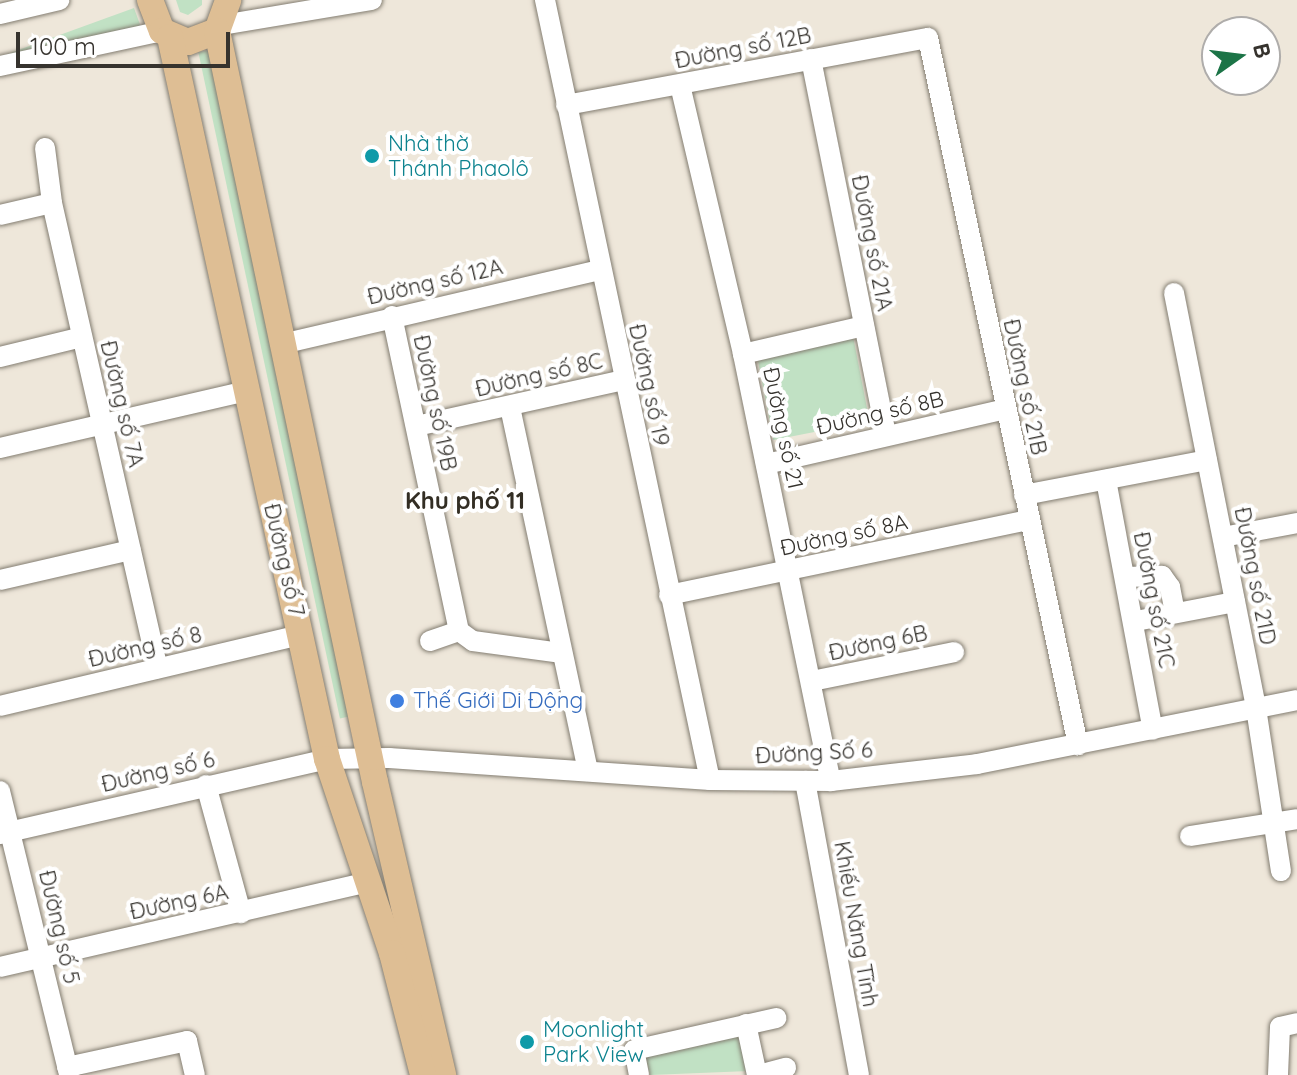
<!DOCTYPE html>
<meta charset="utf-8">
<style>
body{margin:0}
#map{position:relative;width:1297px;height:1075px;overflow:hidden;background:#eee7da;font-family:Quicksand,sans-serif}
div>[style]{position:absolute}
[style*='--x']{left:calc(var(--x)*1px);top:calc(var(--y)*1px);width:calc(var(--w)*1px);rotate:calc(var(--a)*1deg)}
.green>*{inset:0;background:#c1e1c4;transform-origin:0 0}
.roads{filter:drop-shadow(0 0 2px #837d71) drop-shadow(0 0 2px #837d71)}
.minor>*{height:20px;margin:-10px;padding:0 10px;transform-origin:10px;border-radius:10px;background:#fff}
.major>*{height:26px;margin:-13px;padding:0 13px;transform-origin:13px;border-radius:13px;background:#debe94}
.dots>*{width:22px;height:22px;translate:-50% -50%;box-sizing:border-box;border:4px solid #fff;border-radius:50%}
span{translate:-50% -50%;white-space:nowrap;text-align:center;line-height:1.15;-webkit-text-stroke:8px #fff;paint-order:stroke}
.street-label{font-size:22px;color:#36332e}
.culture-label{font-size:22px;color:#0d838f}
.left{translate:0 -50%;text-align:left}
.shop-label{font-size:22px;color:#366cbe}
.neighbourhood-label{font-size:24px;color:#332e24;font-weight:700}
.north{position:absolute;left:1201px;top:16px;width:80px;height:80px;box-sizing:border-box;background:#fff;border:2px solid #afadab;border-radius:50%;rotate:76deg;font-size:22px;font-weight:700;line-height:32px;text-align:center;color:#36332e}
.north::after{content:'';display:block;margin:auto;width:28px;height:36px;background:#1c7447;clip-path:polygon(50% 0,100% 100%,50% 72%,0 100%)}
.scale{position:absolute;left:16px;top:32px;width:214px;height:36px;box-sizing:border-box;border:4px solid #36332e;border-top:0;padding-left:10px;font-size:24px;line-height:28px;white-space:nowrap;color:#36332e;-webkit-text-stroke:6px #fff;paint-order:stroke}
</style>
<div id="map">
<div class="green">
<i style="clip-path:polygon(176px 0,202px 0,202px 5px,188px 15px,180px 12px)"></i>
<i style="left:134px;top:8px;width:20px;height:137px;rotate:70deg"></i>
<i style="left:214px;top:49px;width:681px;height:16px;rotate:78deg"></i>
<i style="left:852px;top:331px;width:92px;height:98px;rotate:79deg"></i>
<i style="clip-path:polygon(739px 1033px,749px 1071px,650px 1075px,645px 1056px)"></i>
</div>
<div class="roads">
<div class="minor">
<i style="--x:545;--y:0;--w:797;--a:78.06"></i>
<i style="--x:0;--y:14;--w:61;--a:-13.3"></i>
<i style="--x:222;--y:25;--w:152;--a:-9.5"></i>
<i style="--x:811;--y:59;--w:384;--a:78.7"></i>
<i style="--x:0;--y:66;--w:166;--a:-12.2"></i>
<i style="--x:680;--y:85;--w:276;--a:76.8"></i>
<i style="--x:743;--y:354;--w:436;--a:78.4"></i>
<i style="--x:566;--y:105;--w:368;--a:-10.5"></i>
<i style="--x:928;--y:38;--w:723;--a:78.02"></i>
<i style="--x:45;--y:148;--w:55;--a:82.7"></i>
<i style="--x:52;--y:203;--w:477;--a:77.2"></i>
<i style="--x:0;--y:215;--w:53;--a:-13"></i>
<i style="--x:1174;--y:293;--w:423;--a:78.8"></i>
<i style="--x:1256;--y:708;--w:165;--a:81.3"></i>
<i style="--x:392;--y:316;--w:322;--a:78"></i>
<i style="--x:459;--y:631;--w:17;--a:36"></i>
<i style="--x:473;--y:641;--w:90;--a:7.7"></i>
<i style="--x:282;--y:344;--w:326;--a:-13.1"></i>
<i style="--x:743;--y:354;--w:124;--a:-13"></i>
<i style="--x:0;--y:357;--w:84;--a:-13.7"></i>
<i style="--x:510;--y:407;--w:372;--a:77.9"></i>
<i style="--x:416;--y:426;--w:213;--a:-12.5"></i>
<i style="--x:0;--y:448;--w:253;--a:-13"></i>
<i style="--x:766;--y:464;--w:246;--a:-12.9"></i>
<i style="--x:1106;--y:480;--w:254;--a:79.4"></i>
<i style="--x:1024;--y:495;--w:186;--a:-10.8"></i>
<i style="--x:1223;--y:537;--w:75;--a:-10.7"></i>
<i style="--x:1127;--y:577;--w:35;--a:-2"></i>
<i style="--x:1162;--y:576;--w:14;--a:54"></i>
<i style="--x:1170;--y:587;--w:26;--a:79"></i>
<i style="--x:0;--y:580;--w:134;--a:-12.9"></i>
<i style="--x:669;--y:595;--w:368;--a:-11.8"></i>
<i style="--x:1136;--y:621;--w:101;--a:-10.9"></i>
<i style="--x:430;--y:641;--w:31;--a:-19"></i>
<i style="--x:812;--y:681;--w:145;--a:-11.5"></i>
<i style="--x:0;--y:706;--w:308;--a:-13.3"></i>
<i style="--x:805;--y:781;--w:299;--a:79.6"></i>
<i style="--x:206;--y:785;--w:133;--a:74.7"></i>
<i style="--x:0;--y:791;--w:292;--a:76.3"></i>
<i style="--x:0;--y:834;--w:335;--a:-12.9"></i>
<i style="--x:327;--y:759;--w:62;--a:-0.9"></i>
<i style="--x:389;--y:758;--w:322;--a:3.9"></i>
<i style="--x:710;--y:780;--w:121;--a:0.5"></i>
<i style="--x:831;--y:781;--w:147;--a:-6.6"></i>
<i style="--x:977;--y:764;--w:326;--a:-11.3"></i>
<i style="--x:1190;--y:836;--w:108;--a:-9"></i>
<i style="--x:0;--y:967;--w:377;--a:-13"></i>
<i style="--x:746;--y:1024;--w:52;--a:77.8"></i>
<i style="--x:67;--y:1067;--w:123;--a:-12.2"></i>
<i style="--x:187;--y:1041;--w:35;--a:77"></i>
<i style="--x:639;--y:1075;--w:25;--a:-101"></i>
<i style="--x:634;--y:1050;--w:146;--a:-12.7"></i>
<i style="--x:759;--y:1075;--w:28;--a:-15"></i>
<i style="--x:1278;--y:1075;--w:48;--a:-87.6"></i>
<i style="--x:1280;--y:1027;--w:17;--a:-13"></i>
</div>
<div class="major">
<i style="--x:150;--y:0;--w:33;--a:69"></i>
<i style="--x:162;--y:31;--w:28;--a:23"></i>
<i style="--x:188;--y:42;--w:31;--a:-21"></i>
<i style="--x:217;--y:31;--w:33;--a:-70"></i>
<i style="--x:217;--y:31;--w:767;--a:78.12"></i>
<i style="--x:375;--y:782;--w:301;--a:76.9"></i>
<i style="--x:170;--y:37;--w:739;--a:77.73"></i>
<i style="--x:327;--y:759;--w:205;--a:71.5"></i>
<i style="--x:392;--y:953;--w:126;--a:75.7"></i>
</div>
</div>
<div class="dots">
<i style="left:372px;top:156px;background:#0f9aa8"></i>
<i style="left:397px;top:701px;background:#3f7fe0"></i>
<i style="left:527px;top:1042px;background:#0f9aa8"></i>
</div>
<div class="street-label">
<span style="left:743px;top:48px;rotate:-11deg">Đường số 12B</span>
<span style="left:872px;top:243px;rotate:79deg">Đường số 21A</span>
<span style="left:435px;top:282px;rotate:-13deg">Đường số 12A</span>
<span style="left:539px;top:375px;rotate:-13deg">Đường số 8C</span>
<span style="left:649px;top:385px;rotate:78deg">Đường số 19</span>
<span style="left:1025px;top:387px;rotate:78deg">Đường số 21B</span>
<span style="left:435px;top:403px;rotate:78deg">Đường số 19B</span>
<span style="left:122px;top:404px;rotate:77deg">Đường số 7A</span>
<span style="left:880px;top:413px;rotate:-13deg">Đường số 8B</span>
<span style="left:783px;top:428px;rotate:78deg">Đường số 21</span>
<span style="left:844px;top:535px;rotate:-12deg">Đường số 8A</span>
<span style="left:284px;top:560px;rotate:77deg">Đường số 7</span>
<span style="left:1255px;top:576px;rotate:79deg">Đường số 21D</span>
<span style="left:1154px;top:600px;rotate:79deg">Đường số 21C</span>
<span style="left:878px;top:643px;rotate:-12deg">Đường 6B</span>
<span style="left:145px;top:647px;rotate:-13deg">Đường số 8</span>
<span style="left:814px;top:753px;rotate:-3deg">Đường Số 6</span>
<span style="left:158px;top:772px;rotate:-13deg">Đường số 6</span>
<span style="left:179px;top:902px;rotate:-12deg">Đường 6A</span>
<span style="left:856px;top:924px;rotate:80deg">Khiếu Năng Tĩnh</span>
<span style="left:59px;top:927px;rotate:77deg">Đường số 5</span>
</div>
<div class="culture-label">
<span class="left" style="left:388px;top:156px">Nhà thờ<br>Thánh Phaolô</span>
<span class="left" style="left:543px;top:1042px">Moonlight<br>Park View</span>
</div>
<div class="shop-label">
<span class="left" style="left:413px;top:701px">Thế Giới Di Động</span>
</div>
<div class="neighbourhood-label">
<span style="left:465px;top:501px">Khu phố 11</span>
</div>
<div class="north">B</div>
<div class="scale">100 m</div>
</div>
